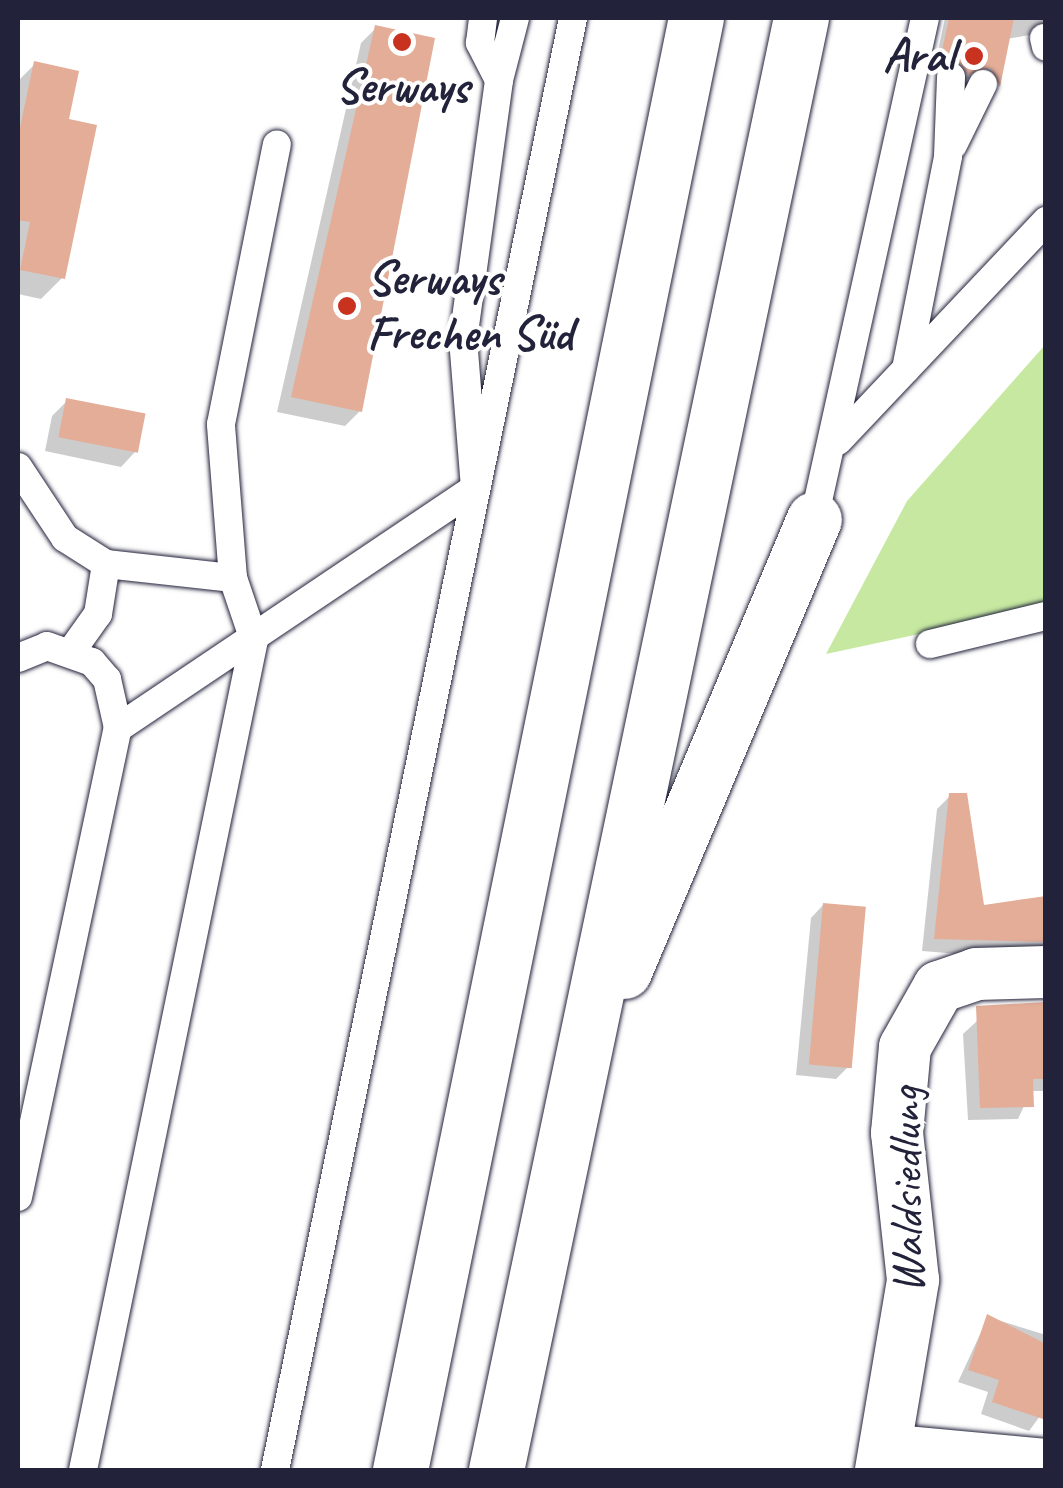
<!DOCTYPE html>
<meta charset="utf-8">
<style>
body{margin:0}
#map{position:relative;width:1063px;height:1488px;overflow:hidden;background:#fff;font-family:Caveat,sans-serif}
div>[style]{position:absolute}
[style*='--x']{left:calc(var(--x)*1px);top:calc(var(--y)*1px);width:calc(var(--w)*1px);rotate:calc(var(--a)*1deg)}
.green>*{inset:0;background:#c6e8a1}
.shadow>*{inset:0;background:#0003}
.building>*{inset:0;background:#e3ad98;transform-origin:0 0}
.roads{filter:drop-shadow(0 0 2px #22223b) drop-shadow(0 0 2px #22223b)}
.service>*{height:28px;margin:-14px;padding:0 14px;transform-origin:14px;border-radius:14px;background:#fff}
.minor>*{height:52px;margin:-26px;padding:0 26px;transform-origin:26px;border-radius:26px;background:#fff}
.motorway>*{height:55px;margin:-27.5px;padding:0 27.5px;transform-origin:27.5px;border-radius:27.5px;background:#fff}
.dots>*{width:28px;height:28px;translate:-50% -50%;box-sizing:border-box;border:5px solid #fff;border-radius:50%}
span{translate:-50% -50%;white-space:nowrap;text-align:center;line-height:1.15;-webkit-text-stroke:8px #fff;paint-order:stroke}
.poi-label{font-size:48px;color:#22223b;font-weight:700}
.right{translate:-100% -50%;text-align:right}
.left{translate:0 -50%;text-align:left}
.street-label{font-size:48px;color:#22223b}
.frame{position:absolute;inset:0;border:20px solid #22223b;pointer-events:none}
</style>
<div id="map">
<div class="green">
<i style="clip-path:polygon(1045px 345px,1045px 607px,826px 654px,907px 501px)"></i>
</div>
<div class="shadow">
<i style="clip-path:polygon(945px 18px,1046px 18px,1046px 32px,1007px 39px,993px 92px,983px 73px,961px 81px,952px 68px,934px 70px)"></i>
<i style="clip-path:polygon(376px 28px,360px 411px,345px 426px,277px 412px,361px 43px)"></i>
<i style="clip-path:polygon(35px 64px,66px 121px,62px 278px,41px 299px,18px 294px,18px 81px)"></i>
<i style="clip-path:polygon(67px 401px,135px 452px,121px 467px,45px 451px,52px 416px)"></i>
<i style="clip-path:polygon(950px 796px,982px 907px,1046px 898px,1046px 961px,922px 951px,937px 809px)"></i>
<i style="clip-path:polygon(823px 905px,848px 1067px,836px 1079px,796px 1075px,811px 918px)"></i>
<i style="clip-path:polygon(1046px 1013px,1046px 1091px,1031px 1091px,1018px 1119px,968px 1120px,963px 1034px,977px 1021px)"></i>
<i style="clip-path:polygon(988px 1317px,1046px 1335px,1046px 1408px,1029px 1431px,981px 1414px,988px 1392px,958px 1382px)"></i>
</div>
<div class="building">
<i style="clip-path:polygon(949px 18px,1014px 18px,1000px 87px,990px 68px,968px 75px,959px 62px,939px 64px)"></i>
<i style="clip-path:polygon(375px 25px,435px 38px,362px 412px,291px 397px)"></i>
<i style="clip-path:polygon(34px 61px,79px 71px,69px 119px,97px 125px,65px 279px,20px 270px,30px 222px,18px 220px,18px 137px)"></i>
<i style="left:66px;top:398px;width:81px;height:40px;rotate:11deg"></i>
<i style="clip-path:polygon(949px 793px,967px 793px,984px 905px,1046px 896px,1046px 942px,934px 939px)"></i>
<i style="left:823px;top:903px;width:43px;height:162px;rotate:5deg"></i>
<i style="clip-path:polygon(1046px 1002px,1046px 1079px,1033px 1079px,1034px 1107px,980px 1108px,976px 1006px)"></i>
<i style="clip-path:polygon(987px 1314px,1046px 1344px,1046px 1420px,992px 1402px,999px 1380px,968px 1370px)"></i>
</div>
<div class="roads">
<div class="service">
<i style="--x:1044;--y:38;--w:9;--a:77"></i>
<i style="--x:499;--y:80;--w:64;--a:-75.5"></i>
<i style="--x:953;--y:145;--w:68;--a:-63.8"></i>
<i style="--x:906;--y:369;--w:217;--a:-78.8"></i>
<i style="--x:948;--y:156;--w:79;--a:-87.8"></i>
<i style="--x:838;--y:441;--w:303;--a:-46.6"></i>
<i style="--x:18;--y:467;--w:85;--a:56.5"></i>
<i style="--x:65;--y:538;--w:49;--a:32.4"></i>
<i style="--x:106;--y:564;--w:128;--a:6.3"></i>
<i style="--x:814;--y:519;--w:513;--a:-77.51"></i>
<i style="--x:930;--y:644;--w:119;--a:-13.6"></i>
<i style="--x:73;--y:649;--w:43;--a:-54.5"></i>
<i style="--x:98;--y:614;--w:51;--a:-80.9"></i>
<i style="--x:18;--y:658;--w:31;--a:-22"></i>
<i style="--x:47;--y:646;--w:48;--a:19.6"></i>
<i style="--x:92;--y:662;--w:23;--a:49"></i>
<i style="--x:107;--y:679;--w:50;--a:77.3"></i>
<i style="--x:18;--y:1197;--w:480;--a:-78"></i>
<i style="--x:118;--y:728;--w:430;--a:-33.9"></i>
<i style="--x:475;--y:488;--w:148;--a:-94.6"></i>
<i style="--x:463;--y:340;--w:262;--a:-82.1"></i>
<i style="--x:499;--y:80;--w:42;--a:-117.2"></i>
<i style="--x:480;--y:43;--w:25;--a:-83"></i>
<i style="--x:83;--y:1470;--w:847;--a:-78.36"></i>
<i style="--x:254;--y:640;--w:65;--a:-108.7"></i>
<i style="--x:233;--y:578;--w:154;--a:-94.5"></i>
<i style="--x:221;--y:424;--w:285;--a:-78.7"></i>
<i style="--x:275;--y:1470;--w:1482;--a:-78.4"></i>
</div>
<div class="minor">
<i style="--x:885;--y:1450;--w:162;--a:5.3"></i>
<i style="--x:881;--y:1470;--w:193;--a:-80.4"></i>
<i style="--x:913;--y:1280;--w:148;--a:-96.2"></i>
<i style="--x:897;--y:1133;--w:86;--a:-84.7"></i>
<i style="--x:905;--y:1047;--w:69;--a:-60.5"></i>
<i style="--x:939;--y:987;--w:39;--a:-19"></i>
<i style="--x:976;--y:974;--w:70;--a:-1.6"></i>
</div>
<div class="motorway">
<i style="--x:624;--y:971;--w:490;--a:-67.2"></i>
<i style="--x:400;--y:1470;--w:1482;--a:-78.48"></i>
<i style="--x:496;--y:1470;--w:1484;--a:-78.14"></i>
</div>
</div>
<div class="dots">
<i style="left:402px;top:42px;background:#c8321e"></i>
<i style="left:974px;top:56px;background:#c8321e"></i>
<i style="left:347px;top:306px;background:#c8321e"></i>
</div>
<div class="poi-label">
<span class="right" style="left:954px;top:56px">Aral</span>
<span style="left:402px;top:87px">Serways</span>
<span class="left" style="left:367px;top:306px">Serways<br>Frechen Süd</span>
</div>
<div class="street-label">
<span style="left:906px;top:1190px;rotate:-91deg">Waldsiedlung</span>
</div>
<div class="frame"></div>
</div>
